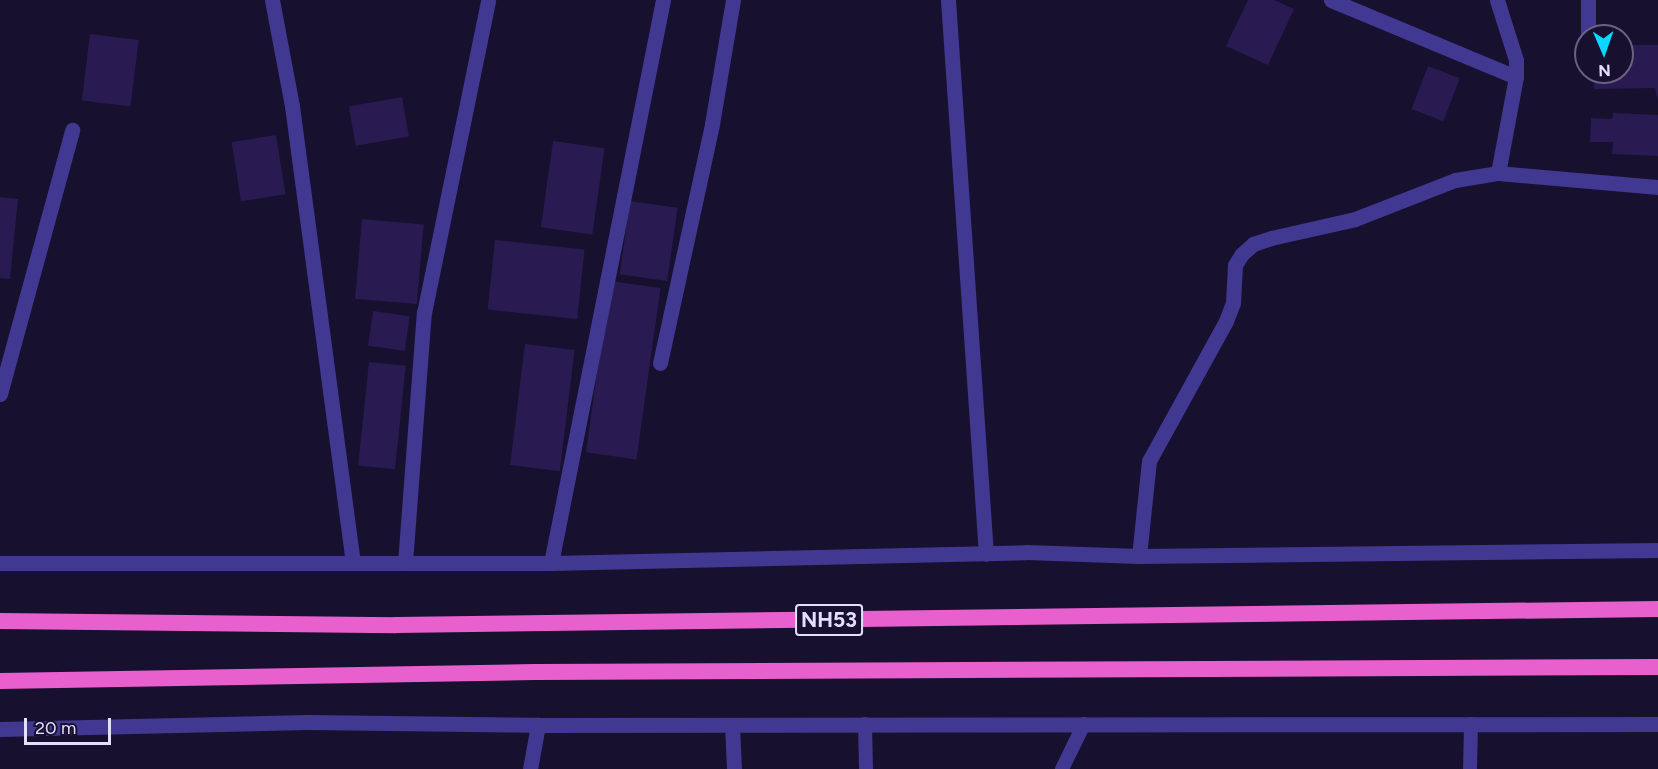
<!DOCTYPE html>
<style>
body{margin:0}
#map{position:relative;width:1658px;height:769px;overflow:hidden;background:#17102f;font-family:Figtree,sans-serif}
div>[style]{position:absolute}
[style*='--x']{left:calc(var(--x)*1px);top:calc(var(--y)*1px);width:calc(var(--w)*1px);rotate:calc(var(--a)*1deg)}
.building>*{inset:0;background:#291b51;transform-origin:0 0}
.service>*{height:14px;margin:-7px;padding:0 7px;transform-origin:7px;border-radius:7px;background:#413891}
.minor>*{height:15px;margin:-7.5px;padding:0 7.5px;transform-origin:7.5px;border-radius:7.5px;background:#413891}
.trunk>*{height:16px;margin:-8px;padding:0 8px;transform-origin:8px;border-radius:8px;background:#e85fce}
span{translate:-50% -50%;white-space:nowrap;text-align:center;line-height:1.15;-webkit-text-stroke:4.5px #17102f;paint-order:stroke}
.shield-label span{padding:2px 4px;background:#17102f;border:2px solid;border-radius:4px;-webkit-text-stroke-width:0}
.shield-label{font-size:21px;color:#e4deff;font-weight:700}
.north{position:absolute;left:1574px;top:24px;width:60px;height:60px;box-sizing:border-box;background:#17102f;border:2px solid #696282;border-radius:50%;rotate:178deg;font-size:16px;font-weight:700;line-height:24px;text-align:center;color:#e4deff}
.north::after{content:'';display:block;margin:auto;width:21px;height:27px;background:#0ad6ff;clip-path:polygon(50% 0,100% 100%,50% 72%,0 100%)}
.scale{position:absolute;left:24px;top:718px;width:87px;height:27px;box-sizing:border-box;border:3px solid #e4deff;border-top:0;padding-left:8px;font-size:18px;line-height:21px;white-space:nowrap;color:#e4deff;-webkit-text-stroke:4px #17102f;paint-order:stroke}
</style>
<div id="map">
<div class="building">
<i style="clip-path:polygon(1248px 0,1274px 0,1294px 9px,1268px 65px,1226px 46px)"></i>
<i style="left:90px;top:34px;width:49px;height:67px;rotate:7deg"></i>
<i style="clip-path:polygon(1622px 45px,1658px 45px,1658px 101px,1655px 88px,1594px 89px,1594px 72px,1622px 72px)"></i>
<i style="left:1428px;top:66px;width:34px;height:46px;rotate:21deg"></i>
<i style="left:402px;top:97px;width:40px;height:54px;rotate:80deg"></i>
<i style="clip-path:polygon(1613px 113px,1658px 115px,1658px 156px,1612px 154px,1613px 142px,1590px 142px,1591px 118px,1612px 119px)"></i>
<i style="left:276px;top:135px;width:60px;height:45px;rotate:81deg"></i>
<i style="left:553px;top:141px;width:52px;height:87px;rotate:8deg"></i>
<i style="clip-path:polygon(0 197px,18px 199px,10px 279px,0 278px)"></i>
<i style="left:630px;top:201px;width:48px;height:74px;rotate:8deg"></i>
<i style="left:362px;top:219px;width:62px;height:80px;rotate:5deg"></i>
<i style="left:495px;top:240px;width:90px;height:70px;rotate:6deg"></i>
<i style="left:610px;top:281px;width:51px;height:173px;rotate:8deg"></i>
<i style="left:373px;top:311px;width:37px;height:35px;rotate:8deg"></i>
<i style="left:525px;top:344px;width:50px;height:122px;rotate:7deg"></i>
<i style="left:369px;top:362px;width:37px;height:104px;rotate:6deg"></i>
</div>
<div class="service">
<i style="--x:865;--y:724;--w:45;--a:88.7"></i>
<i style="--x:1062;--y:769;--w:50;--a:-63.9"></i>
<i style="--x:1470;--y:769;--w:45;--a:-88.7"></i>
</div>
<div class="minor">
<i style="--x:272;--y:0;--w:108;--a:79.3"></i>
<i style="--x:292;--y:106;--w:461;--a:82.4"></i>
<i style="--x:948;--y:0;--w:555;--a:86.08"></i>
<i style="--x:1331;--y:0;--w:200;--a:22.6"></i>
<i style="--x:1588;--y:0;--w:36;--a:90"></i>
<i style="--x:1498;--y:173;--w:161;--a:5"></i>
<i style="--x:660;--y:363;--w:245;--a:-77.7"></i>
<i style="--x:712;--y:124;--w:126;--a:-80.4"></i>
<i style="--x:0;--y:394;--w:274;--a:-74.7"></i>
<i style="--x:1139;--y:556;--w:96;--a:-84"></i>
<i style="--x:1149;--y:461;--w:160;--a:-61.2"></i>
<i style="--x:1226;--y:321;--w:19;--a:-69"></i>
<i style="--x:1233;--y:303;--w:38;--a:-87"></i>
<i style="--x:1235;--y:265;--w:13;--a:-58"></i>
<i style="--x:1242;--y:254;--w:15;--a:-42"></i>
<i style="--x:1253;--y:244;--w:19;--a:-18"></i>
<i style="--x:1271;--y:238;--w:86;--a:-12.7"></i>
<i style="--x:1355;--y:219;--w:107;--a:-21.3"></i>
<i style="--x:1455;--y:180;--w:44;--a:-9.2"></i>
<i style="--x:1498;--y:173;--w:98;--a:-79.4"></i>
<i style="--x:1516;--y:77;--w:17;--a:-90"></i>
<i style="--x:1516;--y:60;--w:63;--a:-107.6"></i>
<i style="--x:0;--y:563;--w:551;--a:0"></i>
<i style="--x:551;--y:563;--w:475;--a:-1.3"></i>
<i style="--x:1026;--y:552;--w:113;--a:2"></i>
<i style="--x:1139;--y:556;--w:519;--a:-0.66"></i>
<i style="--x:405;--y:563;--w:251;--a:-85.7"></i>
<i style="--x:424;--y:313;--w:319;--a:-78.4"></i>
<i style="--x:551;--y:563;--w:574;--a:-78.75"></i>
<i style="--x:732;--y:725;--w:44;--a:87.4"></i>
<i style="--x:0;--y:729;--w:308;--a:-1.3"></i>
<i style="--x:308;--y:722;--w:230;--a:0.7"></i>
<i style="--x:538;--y:725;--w:1120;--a:-0.05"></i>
<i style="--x:530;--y:769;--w:45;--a:-79.7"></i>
</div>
<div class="trunk">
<i style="--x:0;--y:621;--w:396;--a:0.6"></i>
<i style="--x:396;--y:625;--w:1262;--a:-0.73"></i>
<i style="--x:0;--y:681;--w:535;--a:-0.96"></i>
<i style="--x:535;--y:672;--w:1123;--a:-0.26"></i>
</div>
<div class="shield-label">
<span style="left:829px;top:620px">NH53</span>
</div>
<div class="north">N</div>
<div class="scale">20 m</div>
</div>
